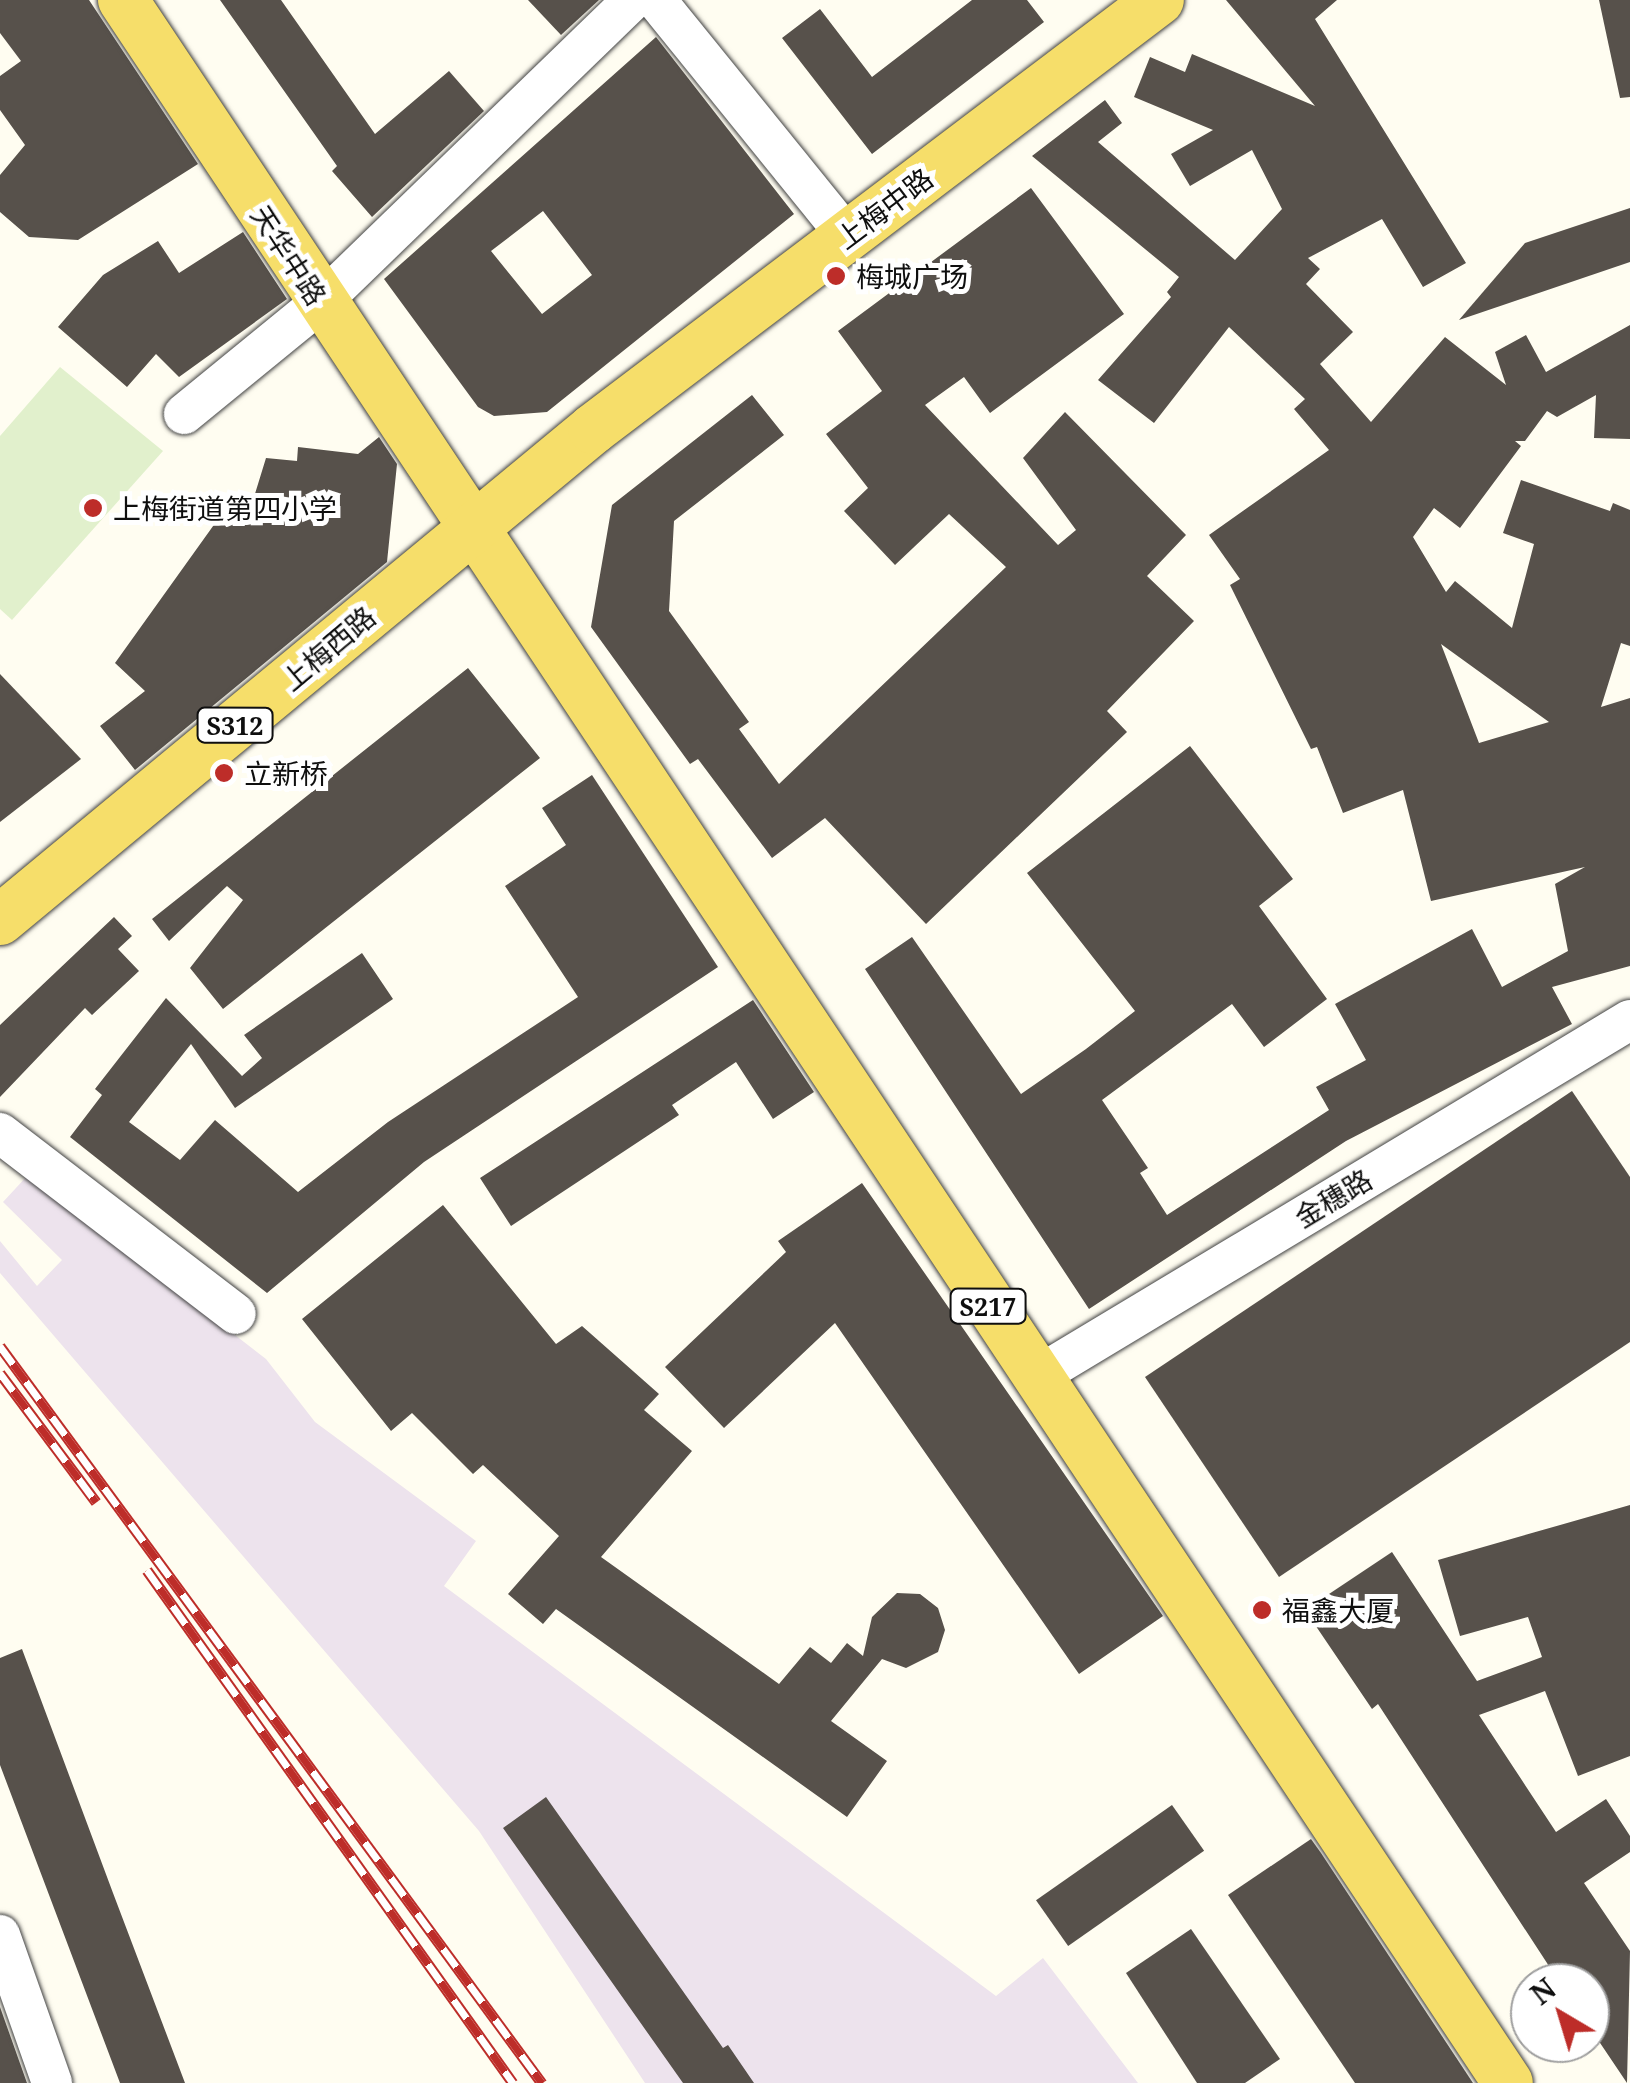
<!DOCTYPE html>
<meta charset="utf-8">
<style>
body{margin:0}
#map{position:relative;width:1630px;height:2083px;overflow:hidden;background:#fffdf1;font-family:"Noto Serif","Noto Sans SC",serif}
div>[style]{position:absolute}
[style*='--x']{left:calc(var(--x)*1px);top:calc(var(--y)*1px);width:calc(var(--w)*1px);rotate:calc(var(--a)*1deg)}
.industrial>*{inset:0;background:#ede3ed}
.pitch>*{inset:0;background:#e1f0cc}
.building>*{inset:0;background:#57514b;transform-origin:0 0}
.roads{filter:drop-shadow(0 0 2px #424242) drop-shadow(0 0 2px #424242)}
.minor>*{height:40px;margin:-20px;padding:0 20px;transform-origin:20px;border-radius:20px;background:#fff}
.major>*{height:50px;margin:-25px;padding:0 25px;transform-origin:25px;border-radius:25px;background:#f6de6a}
.rail>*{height:11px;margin-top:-5.5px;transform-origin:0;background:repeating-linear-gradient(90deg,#fff 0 22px,#bd2d29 0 44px);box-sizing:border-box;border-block:2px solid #bd2d29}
.dots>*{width:28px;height:28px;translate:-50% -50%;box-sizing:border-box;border:5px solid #fff;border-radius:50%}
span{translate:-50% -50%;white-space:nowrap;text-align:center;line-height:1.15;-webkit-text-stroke:10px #fff;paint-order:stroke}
.shield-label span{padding:2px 8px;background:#fff;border:2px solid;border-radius:8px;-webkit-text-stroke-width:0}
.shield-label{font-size:25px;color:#0f0f0f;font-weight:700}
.street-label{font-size:28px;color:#0f0f0f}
.poi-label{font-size:28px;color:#0f0f0f}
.left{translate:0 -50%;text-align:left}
.north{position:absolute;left:1510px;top:1963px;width:100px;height:100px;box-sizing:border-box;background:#fff;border:2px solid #9f9f9f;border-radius:50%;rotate:322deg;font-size:28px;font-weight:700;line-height:40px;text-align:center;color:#0f0f0f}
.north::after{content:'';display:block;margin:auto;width:35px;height:45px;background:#bd2d29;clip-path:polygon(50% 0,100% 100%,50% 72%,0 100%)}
</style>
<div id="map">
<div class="industrial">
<i style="clip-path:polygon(28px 1175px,266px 1359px,315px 1422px,476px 1541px,444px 1586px,996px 1996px,1043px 1958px,1138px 2083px,645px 2083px,479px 1831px,0 1273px,0 1241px,37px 1286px,62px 1260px,3px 1202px)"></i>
</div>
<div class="pitch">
<i style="clip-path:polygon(60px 367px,163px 451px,12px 620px,0 609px,0 436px)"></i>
</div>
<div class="building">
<i style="clip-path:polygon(0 0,89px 0,198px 164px,78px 240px,29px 237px,0 212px,0 175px,25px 145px,0 110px,0 76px,21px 61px,0 33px)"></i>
<i style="clip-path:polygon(220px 0,281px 0,375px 134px,449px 71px,484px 111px,372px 217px,332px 171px,337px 166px)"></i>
<i style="clip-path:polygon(528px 0,599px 0,561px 35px)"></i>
<i style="clip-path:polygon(972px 0,1027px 0,1044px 22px,872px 154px,782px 38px,820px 9px,872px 77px)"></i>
<i style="clip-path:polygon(evenodd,1226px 0,1337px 0,1315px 19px,1466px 263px,1423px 287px,1382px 219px,1308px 258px,1320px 269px,1306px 284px,1353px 332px,1320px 364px,1371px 422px,1445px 337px,1506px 385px,1495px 352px,1526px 335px,1546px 372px,1630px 325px,1630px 439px,1594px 438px,1596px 395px,1557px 417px,1547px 411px,1525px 441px,1515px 441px,1521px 446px,1460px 528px,1434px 508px,1413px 537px,1446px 592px,1455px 581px,1512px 628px,1534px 544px,1503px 533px,1521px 480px,1610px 511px,1613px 503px,1630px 510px,1630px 646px,1621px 643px,1601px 707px,1630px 698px,1630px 966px,1552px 987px,1572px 1024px,1346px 1141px,1089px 1309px,865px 969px,912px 937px,1021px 1094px,1086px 1049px,1135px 1011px,1027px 873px,1190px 746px,1293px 879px,1259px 906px,1327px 999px,1264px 1047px,1232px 1004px,1102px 1100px,1148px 1168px,1140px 1173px,1167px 1215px,1329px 1110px,1316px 1087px,1366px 1060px,1335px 1004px,1472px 929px,1502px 987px,1568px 951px,1555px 884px,1585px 867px,1431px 901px,1403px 790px,1343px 813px,1317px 747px,1311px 749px,1230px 585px,1240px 579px,1209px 535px,1329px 450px,1294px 409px,1305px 399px,1229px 327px,1154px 423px,1098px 380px,1171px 297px,1167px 292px,1179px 277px,1032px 156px,1105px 100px,1122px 123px,1098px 142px,1235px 260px,1282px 209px,1252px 150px,1190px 186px,1171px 154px,1213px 130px,1134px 97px,1150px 57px,1185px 72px,1192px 54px,1315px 106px,1226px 0,1441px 644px,1549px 722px,1479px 743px,1441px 644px)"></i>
<i style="clip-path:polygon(1599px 0,1630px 0,1630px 97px,1620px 98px)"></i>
<i style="clip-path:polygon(evenodd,656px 37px,794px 214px,547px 412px,494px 416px,478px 407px,384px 279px,656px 37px,543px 211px,592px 275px,542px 314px,491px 251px,543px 211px)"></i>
<i style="clip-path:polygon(1031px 188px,1124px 314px,990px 413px,964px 377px,925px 405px,1058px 545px,1076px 530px,1023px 458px,1065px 412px,1186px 535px,1147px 576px,1194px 621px,1107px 711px,1127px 732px,926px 924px,825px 818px,772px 858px,698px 759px,690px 764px,591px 627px,612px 505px,752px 395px,784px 435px,674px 521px,669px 611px,749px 722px,739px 729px,779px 784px,1006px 567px,949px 514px,895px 565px,844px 511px,868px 488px,826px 434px,882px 391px,838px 331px)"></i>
<i style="clip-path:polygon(1630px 208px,1630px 262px,1459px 320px,1525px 243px)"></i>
<i style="clip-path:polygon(243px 232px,287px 299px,179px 377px,156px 354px,127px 387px,58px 327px,103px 275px,158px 241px,179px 273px)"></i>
<i style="clip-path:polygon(379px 437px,397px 464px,387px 562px,135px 770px,100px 726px,145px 691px,115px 663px,236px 494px,254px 497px,266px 458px,297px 461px,298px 447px,358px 454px)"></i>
<i style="clip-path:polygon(468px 668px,540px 758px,223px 1009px,190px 968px,243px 900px,227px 886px,169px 941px,152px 919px)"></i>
<i style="clip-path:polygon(0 674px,81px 759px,0 822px)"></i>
<i style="clip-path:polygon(592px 775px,718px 967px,424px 1162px,267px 1293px,70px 1137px,102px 1095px,95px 1089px,166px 998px,242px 1076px,262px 1058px,244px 1035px,362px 953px,393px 999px,235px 1108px,191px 1044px,129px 1122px,180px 1160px,215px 1120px,298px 1192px,388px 1122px,578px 997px,505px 886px,566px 845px,542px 808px)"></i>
<i style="clip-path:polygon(114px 917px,132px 936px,118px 949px,139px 971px,92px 1015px,85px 1008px,0 1097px,0 1025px)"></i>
<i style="clip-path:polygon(753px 1000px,814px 1092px,773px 1119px,736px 1062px,672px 1105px,679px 1115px,511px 1226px,480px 1178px)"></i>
<i style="clip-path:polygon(1572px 1091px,1630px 1177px,1630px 1342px,1279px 1577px,1145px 1377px)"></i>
<i style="clip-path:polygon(862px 1183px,1163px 1616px,1079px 1674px,835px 1323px,724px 1428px,665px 1367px,786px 1252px,778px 1241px)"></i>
<i style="clip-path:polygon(443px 1205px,556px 1344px,582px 1326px,659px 1394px,644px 1410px,692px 1451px,601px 1557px,779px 1684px,810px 1647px,831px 1663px,847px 1643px,863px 1656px,872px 1617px,897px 1593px,920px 1594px,938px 1608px,945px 1630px,938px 1652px,906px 1668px,882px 1659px,831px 1721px,887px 1761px,847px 1817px,556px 1609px,543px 1624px,508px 1594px,559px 1536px,483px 1465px,473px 1474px,412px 1413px,391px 1431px,302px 1319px)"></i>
<i style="clip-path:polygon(1630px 1505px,1630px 1756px,1578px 1776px,1545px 1691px,1479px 1715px,1556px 1832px,1606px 1799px,1630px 1836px,1630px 1852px,1584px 1883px,1630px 1951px,1627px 2083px,1590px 2028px,1590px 1983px,1560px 1983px,1378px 1704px,1372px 1709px,1305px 1610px,1392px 1552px,1477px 1681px,1542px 1657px,1528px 1617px,1460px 1636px,1438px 1560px)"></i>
<i style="clip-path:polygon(22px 1649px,113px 1893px,185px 2083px,120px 2083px,0 1765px,0 1658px)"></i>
<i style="clip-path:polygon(546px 1797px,723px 2048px,728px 2045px,754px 2083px,683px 2083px,503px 1828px)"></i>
<i style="left:1172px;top:1805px;width:56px;height:166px;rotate:55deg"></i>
<i style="clip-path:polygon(1311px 1839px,1321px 1853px,1473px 2083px,1355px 2083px,1228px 1895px)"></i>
<i style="clip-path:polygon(1191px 1929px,1280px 2059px,1245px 2083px,1197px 2083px,1126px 1973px)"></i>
<i style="clip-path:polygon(0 2007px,27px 2083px,0 2083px)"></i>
</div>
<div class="roads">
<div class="minor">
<i style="--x:656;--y:0;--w:304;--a:51"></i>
<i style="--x:184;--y:414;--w:176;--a:-39.2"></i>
<i style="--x:320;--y:303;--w:436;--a:-44.1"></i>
<i style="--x:0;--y:1133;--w:297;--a:37.5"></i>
<i style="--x:1036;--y:1377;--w:693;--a:-31.01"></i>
<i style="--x:0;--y:1935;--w:157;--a:70.6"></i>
</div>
<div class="major">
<i style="--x:123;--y:0;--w:2501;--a:56.38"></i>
<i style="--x:0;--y:920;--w:770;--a:-39.62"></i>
<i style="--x:593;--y:429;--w:710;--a:-37.16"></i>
</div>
</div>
<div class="rail">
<i style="--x:0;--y:1346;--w:915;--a:53.67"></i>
<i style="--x:0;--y:1373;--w:161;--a:53.3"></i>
<i style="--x:147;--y:1570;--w:630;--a:54.49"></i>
</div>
<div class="dots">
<i style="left:836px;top:276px;background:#bd2d29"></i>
<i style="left:93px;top:508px;background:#bd2d29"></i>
<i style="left:224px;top:773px;background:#bd2d29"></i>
<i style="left:1262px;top:1610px;background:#bd2d29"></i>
</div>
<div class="shield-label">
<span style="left:235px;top:725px">S312</span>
<span style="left:988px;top:1306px">S217</span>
</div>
<div class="street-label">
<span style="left:884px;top:208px;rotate:-37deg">上梅中路</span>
<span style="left:289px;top:255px;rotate:57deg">天华中路</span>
<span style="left:328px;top:648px;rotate:-40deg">上梅西路</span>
<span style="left:1333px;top:1198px;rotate:-31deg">金穗路</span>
</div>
<div class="poi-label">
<span class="left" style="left:856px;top:276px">梅城广场</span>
<span class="left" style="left:113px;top:508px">上梅街道第四小学</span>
<span class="left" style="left:244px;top:773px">立新桥</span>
<span class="left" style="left:1282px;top:1610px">福鑫大厦</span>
</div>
<div class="north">N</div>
</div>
